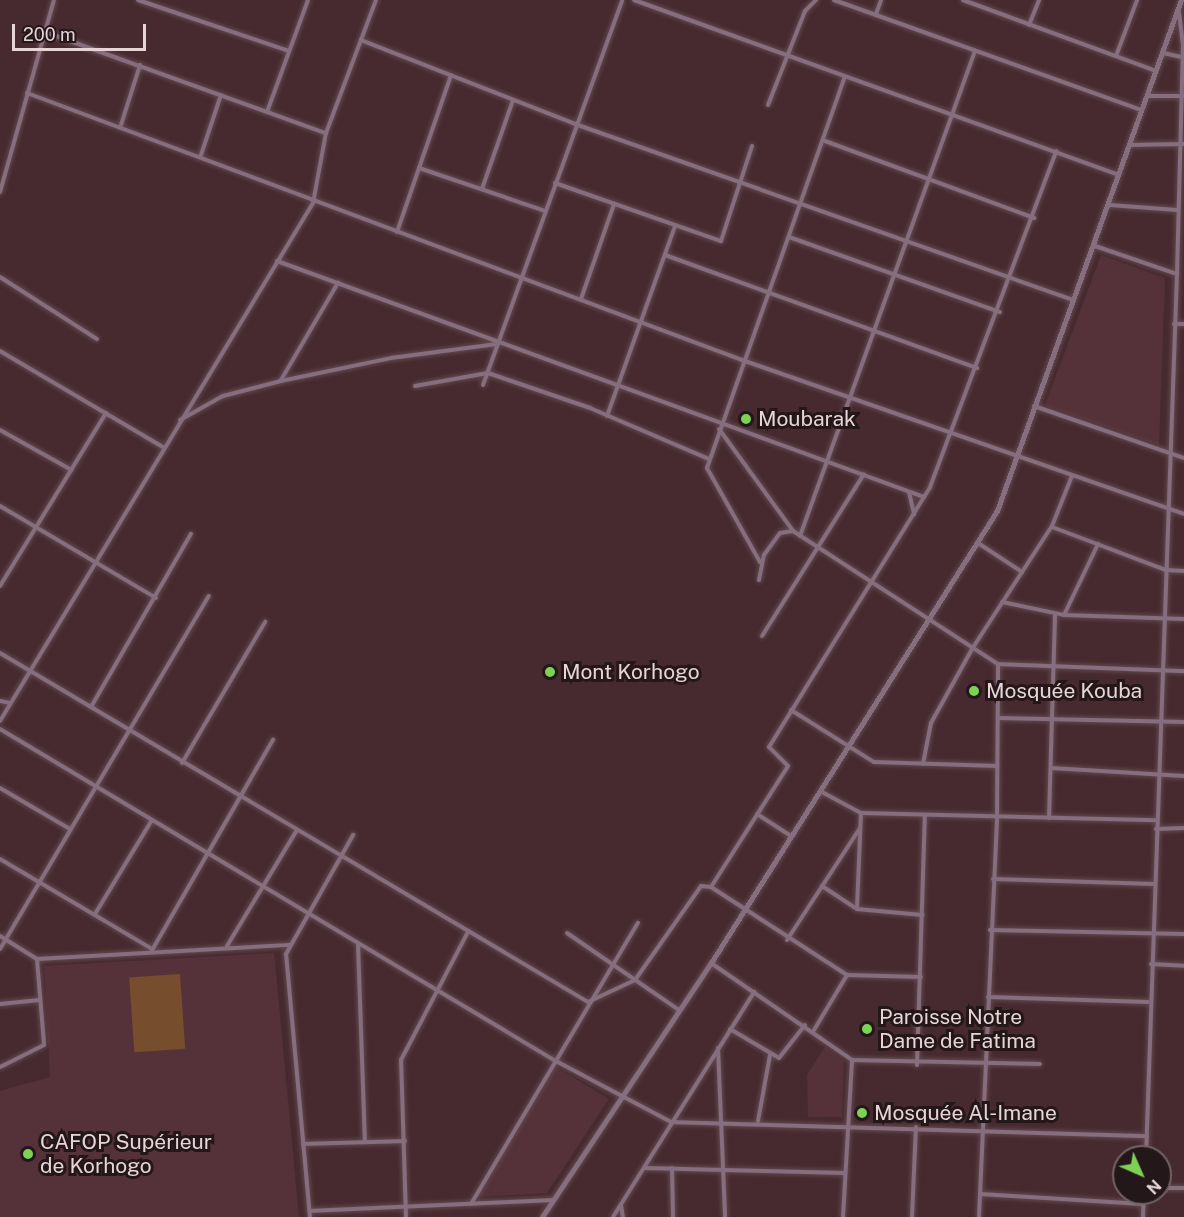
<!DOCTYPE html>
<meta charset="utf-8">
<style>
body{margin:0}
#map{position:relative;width:1184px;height:1217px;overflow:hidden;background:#462a30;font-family:"Public Sans",sans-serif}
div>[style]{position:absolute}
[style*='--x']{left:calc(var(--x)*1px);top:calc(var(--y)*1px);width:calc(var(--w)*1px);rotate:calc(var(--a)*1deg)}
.built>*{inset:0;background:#55323a}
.green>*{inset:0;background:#764e2e;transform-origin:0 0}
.roads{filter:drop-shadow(0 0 2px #63494e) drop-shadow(0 0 2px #63494e)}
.minor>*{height:4px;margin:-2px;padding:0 2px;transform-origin:2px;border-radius:2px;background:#866e7e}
.tertiary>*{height:4.5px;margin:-2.25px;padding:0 2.25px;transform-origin:2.25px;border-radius:2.25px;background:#866e7e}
.dots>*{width:16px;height:16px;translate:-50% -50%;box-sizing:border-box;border:3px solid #231719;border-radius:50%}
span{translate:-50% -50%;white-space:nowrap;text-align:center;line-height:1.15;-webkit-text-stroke:6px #231719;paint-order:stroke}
.poi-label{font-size:21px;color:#e6d4d7}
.left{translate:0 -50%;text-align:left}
.north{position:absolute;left:1112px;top:1145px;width:60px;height:60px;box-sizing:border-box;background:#231719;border:2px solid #716365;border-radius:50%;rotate:135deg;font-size:16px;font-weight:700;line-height:24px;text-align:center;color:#e6d4d7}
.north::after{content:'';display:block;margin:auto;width:21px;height:27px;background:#7dd154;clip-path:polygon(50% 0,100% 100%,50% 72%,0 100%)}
.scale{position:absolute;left:12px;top:24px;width:134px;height:27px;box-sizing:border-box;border:3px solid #e6d4d7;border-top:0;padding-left:8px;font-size:18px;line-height:21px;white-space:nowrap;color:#e6d4d7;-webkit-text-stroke:4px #231719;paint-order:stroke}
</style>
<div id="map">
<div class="built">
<i style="clip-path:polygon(1101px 255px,1165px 278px,1159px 445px,1045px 405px)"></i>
<i style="clip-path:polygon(274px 953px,299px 1217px,0 1217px,0 1091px,50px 1077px,44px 966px)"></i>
<i style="clip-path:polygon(825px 1047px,844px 1061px,842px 1117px,808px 1117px,807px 1075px)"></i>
<i style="clip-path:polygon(554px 1066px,609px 1099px,547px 1193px,477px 1197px)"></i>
</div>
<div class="green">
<i style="left:180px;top:974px;width:75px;height:51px;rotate:86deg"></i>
</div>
<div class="roads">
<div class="minor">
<i style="--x:138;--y:0;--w:159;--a:18.7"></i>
<i style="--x:634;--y:0;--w:516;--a:19.84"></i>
<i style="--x:834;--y:0;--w:326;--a:19.7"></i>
<i style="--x:963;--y:0;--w:206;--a:20.2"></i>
<i style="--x:876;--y:14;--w:15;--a:-70"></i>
<i style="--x:1029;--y:25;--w:27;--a:-68"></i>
<i style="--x:45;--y:32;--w:299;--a:19.8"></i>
<i style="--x:361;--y:40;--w:230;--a:21.4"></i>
<i style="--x:575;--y:124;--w:528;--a:19.46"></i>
<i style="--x:1163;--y:53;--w:19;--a:12"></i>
<i style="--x:1116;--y:56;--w:60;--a:-69.4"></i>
<i style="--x:27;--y:93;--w:763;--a:20.48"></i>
<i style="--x:742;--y:360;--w:468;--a:19.2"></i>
<i style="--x:1148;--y:96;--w:36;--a:0"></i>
<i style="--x:768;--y:105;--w:101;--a:-68.5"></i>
<i style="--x:805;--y:11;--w:16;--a:-45"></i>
<i style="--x:267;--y:112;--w:119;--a:-69.9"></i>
<i style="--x:121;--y:125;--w:63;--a:-72.4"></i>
<i style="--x:825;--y:141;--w:223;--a:20.2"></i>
<i style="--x:1131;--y:145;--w:53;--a:-1.1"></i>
<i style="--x:201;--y:155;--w:63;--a:-71.6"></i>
<i style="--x:419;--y:168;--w:133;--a:18.8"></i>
<i style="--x:555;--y:183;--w:176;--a:19.3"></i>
<i style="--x:721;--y:241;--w:100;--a:-71.9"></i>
<i style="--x:482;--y:189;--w:94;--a:-70.8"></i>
<i style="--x:0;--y:192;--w:199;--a:-74.3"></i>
<i style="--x:1110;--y:205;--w:67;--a:4.3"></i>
<i style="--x:397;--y:232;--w:166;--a:-71"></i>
<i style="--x:789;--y:237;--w:224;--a:19.6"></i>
<i style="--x:1095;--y:246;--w:87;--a:18.9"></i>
<i style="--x:665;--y:255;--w:332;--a:19.9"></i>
<i style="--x:277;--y:261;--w:689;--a:20.04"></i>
<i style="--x:0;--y:277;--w:115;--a:32.6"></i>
<i style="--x:581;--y:299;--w:101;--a:-70.8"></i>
<i style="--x:1174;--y:324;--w:10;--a:0"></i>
<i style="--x:0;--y:351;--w:189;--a:30.5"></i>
<i style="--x:281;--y:380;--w:113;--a:-59.6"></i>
<i style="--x:483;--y:385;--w:409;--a:-70.1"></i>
<i style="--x:415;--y:386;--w:74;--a:-10.1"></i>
<i style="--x:488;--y:373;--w:108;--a:18.9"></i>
<i style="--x:590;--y:408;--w:129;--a:23.2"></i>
<i style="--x:1034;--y:406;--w:159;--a:19.1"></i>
<i style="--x:607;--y:416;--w:202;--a:-70.3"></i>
<i style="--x:180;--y:420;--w:49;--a:-29.2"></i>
<i style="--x:223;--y:396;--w:60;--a:-14.5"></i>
<i style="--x:281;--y:381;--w:112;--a:-11.8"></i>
<i style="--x:391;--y:358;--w:107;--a:-7.5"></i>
<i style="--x:719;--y:429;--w:126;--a:54"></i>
<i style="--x:793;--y:531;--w:244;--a:33"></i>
<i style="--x:998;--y:664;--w:186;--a:2.2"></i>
<i style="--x:0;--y:430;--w:82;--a:29.1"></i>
<i style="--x:909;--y:492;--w:23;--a:77"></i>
<i style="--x:0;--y:506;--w:181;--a:30.5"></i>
<i style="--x:1052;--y:527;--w:122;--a:20.7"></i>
<i style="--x:1166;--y:570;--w:18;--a:3"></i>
<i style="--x:800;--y:536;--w:516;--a:-70.16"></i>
<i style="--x:978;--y:543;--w:53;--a:33.4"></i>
<i style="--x:760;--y:562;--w:108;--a:-119.4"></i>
<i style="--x:707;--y:468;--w:415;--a:-70.6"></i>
<i style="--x:759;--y:580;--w:25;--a:-79"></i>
<i style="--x:764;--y:555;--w:27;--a:-54"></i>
<i style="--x:780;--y:533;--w:13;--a:-9"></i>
<i style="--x:0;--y:586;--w:203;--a:-58.5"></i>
<i style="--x:1002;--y:602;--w:63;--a:11.8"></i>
<i style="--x:1064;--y:615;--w:120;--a:1.9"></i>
<i style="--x:1064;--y:615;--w:79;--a:-64.4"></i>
<i style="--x:762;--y:636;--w:191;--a:-57.8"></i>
<i style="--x:0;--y:653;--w:684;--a:30.69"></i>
<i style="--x:588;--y:1002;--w:52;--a:-25.1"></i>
<i style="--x:635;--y:980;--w:115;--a:-54.9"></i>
<i style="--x:701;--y:886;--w:10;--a:6"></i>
<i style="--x:711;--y:887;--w:162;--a:32.9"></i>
<i style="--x:0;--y:701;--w:10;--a:11"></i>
<i style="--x:91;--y:707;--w:200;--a:-60"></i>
<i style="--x:791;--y:710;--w:98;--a:32.1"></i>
<i style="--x:874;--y:762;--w:123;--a:1.9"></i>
<i style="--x:998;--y:718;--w:186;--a:1.2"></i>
<i style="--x:0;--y:721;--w:605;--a:-58.86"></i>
<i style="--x:313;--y:203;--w:71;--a:-79.5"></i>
<i style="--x:326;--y:133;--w:142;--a:-69.4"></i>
<i style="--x:0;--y:729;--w:645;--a:30.86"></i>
<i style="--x:554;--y:1060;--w:132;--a:27.9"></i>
<i style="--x:671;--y:1122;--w:476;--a:1.7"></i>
<i style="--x:182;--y:763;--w:164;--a:-59.5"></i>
<i style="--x:923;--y:764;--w:42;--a:-79"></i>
<i style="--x:931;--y:723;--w:85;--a:-61"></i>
<i style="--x:972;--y:649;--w:147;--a:-57"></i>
<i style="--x:1052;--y:526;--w:54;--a:-68.2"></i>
<i style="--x:1051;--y:768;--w:133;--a:3.4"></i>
<i style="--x:0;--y:788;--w:81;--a:30.4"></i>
<i style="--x:820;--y:791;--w:47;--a:28.2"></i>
<i style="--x:861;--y:813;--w:295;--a:1.4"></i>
<i style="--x:757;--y:814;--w:40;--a:32.9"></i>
<i style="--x:1049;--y:818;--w:203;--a:-88.3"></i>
<i style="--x:1156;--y:829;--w:28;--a:-2"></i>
<i style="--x:0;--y:859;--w:177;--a:30.6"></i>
<i style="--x:993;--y:879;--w:162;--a:1.8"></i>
<i style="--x:822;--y:886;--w:42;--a:33.3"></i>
<i style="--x:857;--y:909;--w:66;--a:5.2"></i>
<i style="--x:711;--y:887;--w:143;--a:-57.5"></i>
<i style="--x:788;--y:766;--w:27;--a:-135"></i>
<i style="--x:769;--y:747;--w:306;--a:-58.2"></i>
<i style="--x:930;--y:487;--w:359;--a:-69.4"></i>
<i style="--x:857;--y:908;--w:95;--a:-87.6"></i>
<i style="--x:95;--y:914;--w:110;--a:-58.8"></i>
<i style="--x:990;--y:930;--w:194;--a:1.2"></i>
<i style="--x:567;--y:933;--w:136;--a:34.5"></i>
<i style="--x:0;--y:936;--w:44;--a:31.9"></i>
<i style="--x:37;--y:959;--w:86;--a:85.3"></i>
<i style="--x:44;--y:1045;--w:49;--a:153.4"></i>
<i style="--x:787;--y:940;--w:134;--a:-56.9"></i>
<i style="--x:358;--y:944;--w:198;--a:88"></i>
<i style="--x:227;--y:946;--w:135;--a:-58.9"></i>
<i style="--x:0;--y:949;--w:410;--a:-59.4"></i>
<i style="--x:151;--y:952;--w:245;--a:-60.1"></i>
<i style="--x:37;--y:959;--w:253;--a:-3.2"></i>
<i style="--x:711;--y:963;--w:171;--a:34.5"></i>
<i style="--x:852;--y:1060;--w:188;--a:1.2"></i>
<i style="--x:1151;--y:964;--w:33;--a:3"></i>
<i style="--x:988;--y:997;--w:160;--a:1.8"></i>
<i style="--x:0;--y:1004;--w:40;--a:-5.7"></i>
<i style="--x:730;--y:1029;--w:57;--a:30.6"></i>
<i style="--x:779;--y:1058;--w:42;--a:-51.8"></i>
<i style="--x:814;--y:1030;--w:64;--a:-59"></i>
<i style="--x:847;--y:975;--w:74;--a:1.5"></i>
<i style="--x:718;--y:1048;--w:169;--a:87.6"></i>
<i style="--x:917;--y:1065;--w:250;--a:-88.2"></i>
<i style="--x:758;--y:1121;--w:67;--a:-79.7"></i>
<i style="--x:303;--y:1144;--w:102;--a:-1.7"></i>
<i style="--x:1146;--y:1157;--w:884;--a:-87.99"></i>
<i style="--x:1177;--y:274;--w:229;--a:-88.5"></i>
<i style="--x:1183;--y:45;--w:35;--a:-97"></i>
<i style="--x:644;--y:1168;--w:201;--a:1.4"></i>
<i style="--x:672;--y:1168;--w:49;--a:88.8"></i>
<i style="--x:1160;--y:1188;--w:24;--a:0"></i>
<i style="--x:980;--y:1194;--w:163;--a:3.5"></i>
<i style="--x:471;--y:1204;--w:327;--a:-59.3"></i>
<i style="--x:621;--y:1205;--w:12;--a:81"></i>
<i style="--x:310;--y:1211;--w:242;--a:-2.6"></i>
<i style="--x:310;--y:1217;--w:264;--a:-95.2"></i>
<i style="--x:286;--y:954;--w:137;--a:-60.6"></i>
<i style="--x:406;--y:1217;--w:157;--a:-91.8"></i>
<i style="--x:401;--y:1060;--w:144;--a:-62.4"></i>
<i style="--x:613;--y:1217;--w:266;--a:-57.9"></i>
<i style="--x:843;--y:1217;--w:157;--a:-86.7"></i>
<i style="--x:912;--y:1217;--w:90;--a:-87.5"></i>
<i style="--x:979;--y:1217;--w:397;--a:-87.4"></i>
<i style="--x:997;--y:820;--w:156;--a:-89.6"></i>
<i style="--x:1143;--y:1217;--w:24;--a:-88"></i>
</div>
<div class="tertiary">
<i style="--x:542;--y:1217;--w:305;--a:-56.4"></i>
<i style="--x:711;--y:963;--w:535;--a:-57.68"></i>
<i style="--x:997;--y:511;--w:543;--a:-70.2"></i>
</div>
</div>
<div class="dots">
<i style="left:746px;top:419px;background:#7dd154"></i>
<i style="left:550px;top:672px;background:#7dd154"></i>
<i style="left:974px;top:691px;background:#7dd154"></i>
<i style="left:867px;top:1029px;background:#7dd154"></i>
<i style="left:862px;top:1113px;background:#7dd154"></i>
<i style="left:28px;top:1154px;background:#7dd154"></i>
</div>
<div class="poi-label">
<span class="left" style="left:758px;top:419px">Moubarak</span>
<span class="left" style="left:562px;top:672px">Mont Korhogo</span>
<span class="left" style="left:986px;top:691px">Mosquée Kouba</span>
<span class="left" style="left:879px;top:1029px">Paroisse Notre<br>Dame de Fatima</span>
<span class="left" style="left:874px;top:1113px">Mosquée Al-Imane</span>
<span class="left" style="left:40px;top:1154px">CAFOP Supérieur<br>de Korhogo</span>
</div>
<div class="north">N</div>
<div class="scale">200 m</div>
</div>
